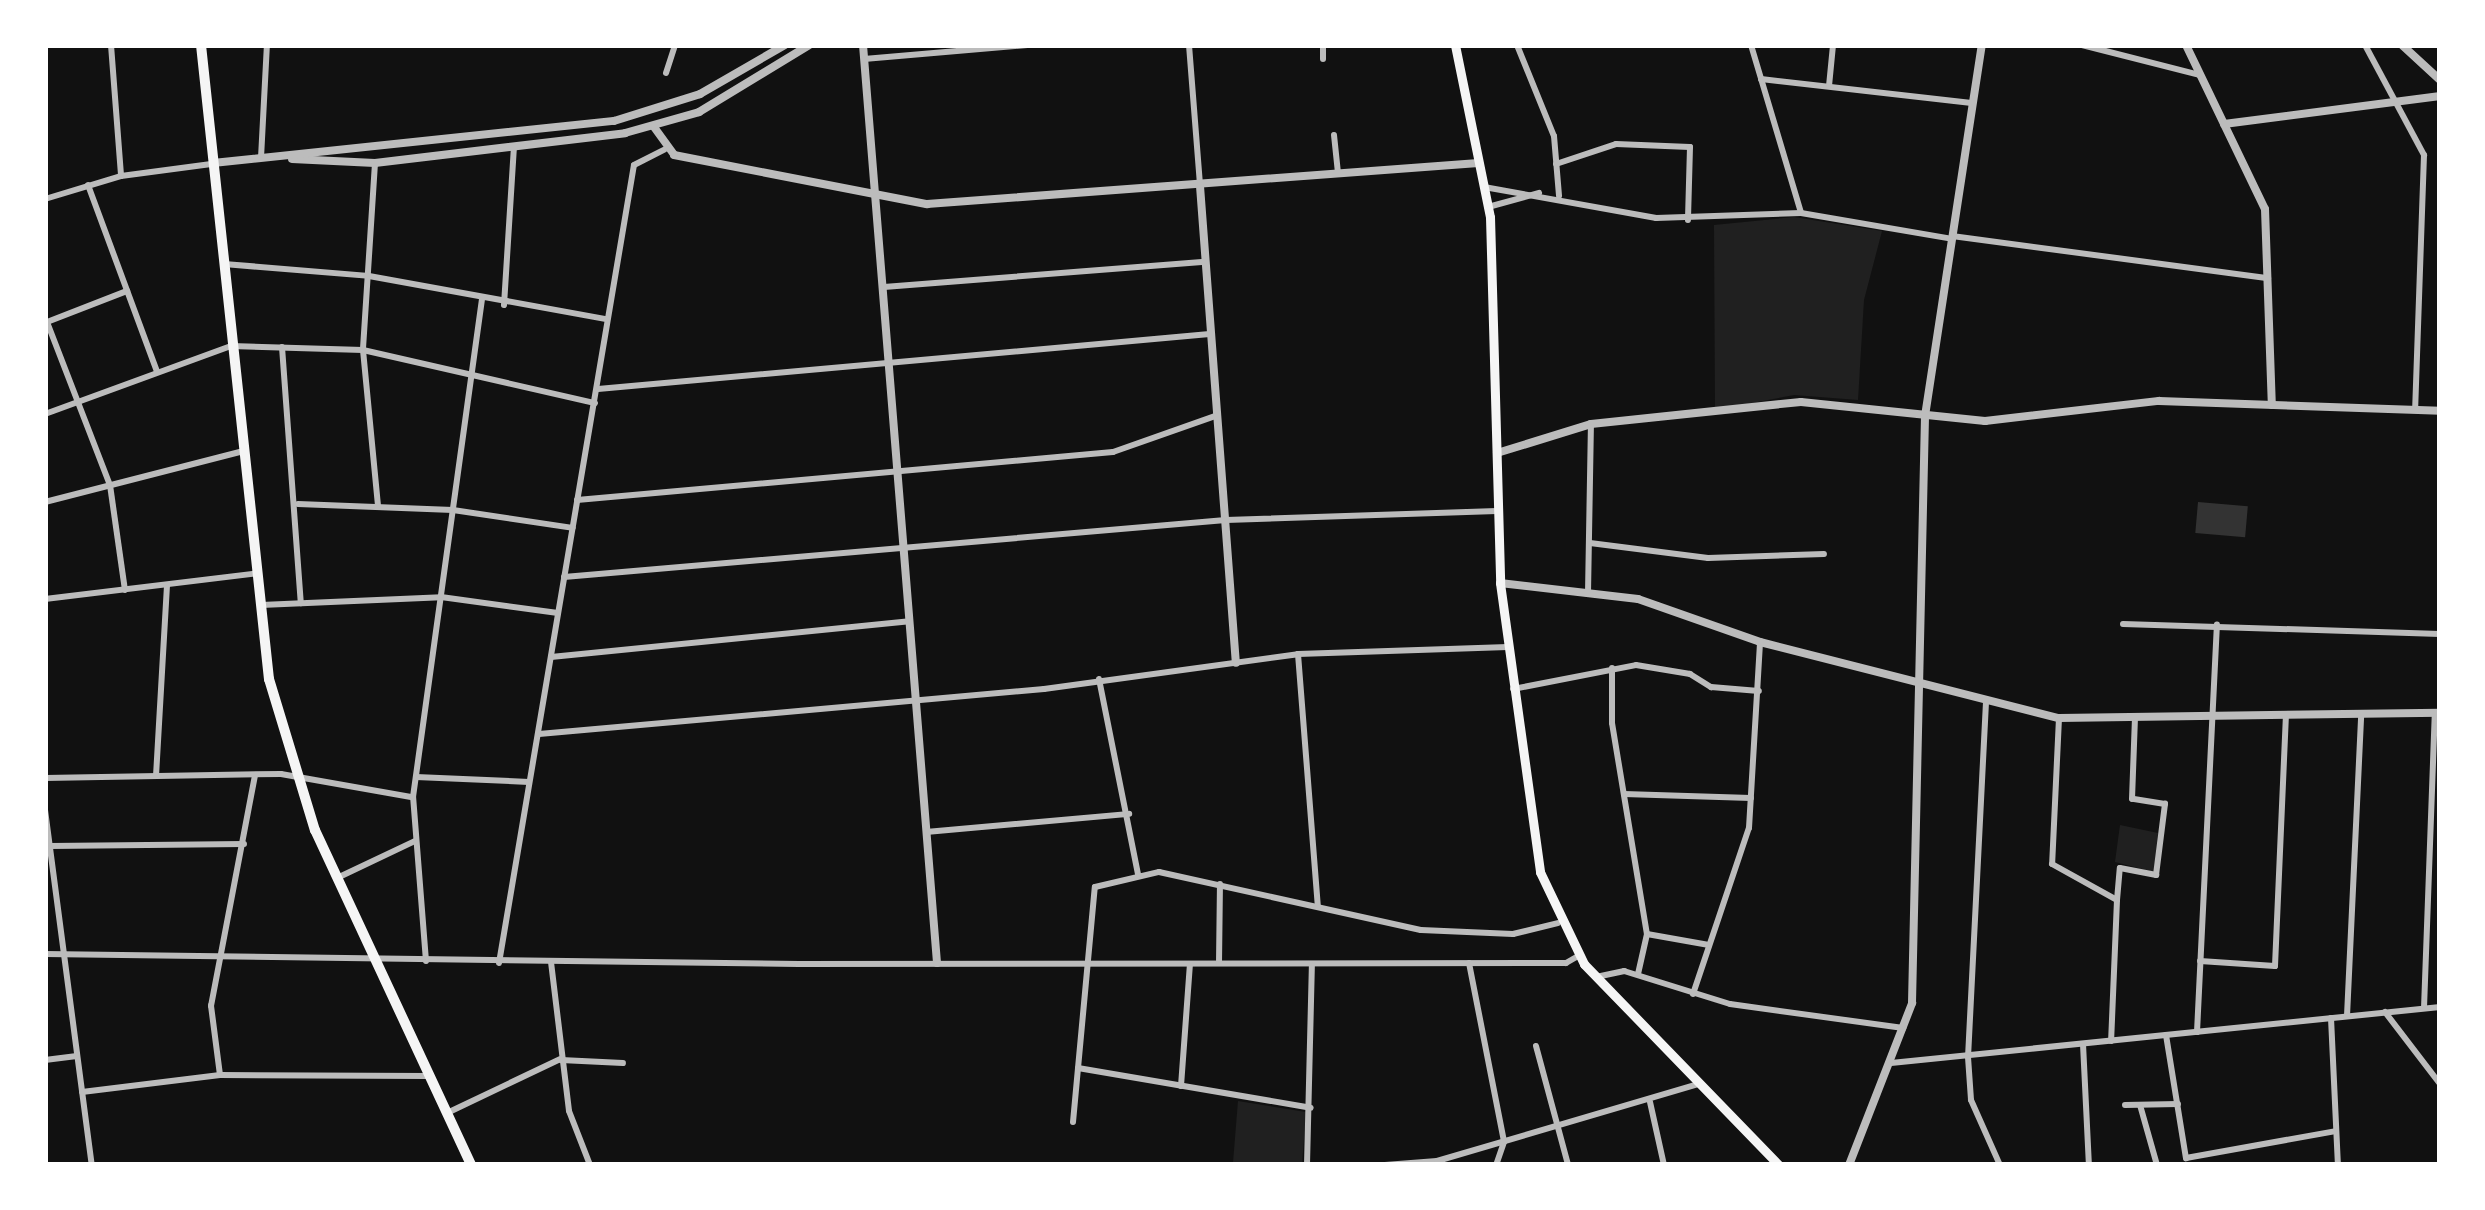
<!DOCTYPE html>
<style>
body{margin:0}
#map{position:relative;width:2485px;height:1210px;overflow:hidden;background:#111;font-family:"DejaVu Sans",sans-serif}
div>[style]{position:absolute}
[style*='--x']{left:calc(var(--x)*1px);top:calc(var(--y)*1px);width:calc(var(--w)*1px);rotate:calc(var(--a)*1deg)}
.green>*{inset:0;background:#202020}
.water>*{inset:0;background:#333;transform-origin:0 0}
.minor>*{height:6px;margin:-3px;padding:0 3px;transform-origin:3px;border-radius:3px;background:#bcbcbc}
.tertiary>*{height:8px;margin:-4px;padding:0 4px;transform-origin:4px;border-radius:4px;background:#bcbcbc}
.secondary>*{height:9px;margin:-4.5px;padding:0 4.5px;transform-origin:4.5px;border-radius:4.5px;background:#f5f5f5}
.trunk>*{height:10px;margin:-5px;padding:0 5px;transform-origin:5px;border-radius:5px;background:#f5f5f5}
span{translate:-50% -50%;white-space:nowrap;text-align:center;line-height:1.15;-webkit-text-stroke:10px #fff;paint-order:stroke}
.frame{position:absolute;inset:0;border:48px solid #fff;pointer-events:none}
</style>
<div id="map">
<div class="green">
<i style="clip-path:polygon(1794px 217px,1882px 231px,1864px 300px,1858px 400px,1794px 395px,1715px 410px,1714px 225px)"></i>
<i style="clip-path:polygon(2120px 825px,2158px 833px,2154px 872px,2115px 862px)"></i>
<i style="clip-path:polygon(1238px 1101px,1306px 1112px,1302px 1165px,1233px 1163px)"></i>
</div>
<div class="water">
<i style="left:2198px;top:502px;width:50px;height:31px;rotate:5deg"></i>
</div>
<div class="minor">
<i style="--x:111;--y:45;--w:131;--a:85.6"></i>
<i style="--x:1189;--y:45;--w:140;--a:85.5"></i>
<i style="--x:1323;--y:45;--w:14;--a:90"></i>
<i style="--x:1517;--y:45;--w:98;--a:67.9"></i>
<i style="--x:1554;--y:136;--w:60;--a:85.2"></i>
<i style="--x:1751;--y:45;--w:175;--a:73.4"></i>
<i style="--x:2082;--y:45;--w:122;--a:14.3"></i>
<i style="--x:2365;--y:45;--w:125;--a:61.8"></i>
<i style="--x:2424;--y:155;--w:255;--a:92"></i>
<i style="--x:864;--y:59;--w:164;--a:-4.9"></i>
<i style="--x:666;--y:73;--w:29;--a:-72"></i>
<i style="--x:1761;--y:79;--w:212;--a:6.5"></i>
<i style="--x:1829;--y:86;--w:41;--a:-84.4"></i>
<i style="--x:1334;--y:135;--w:38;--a:84"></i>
<i style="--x:261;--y:158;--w:113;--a:-87"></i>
<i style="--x:375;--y:163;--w:187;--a:93.7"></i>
<i style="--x:363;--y:350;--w:156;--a:84.5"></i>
<i style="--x:1556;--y:164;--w:63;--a:-18.4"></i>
<i style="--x:1616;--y:144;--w:74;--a:2.3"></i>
<i style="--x:1690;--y:147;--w:73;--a:91.6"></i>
<i style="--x:88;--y:185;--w:199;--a:69.7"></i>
<i style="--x:1484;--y:187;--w:175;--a:10.2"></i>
<i style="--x:1656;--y:218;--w:145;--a:-2"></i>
<i style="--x:1801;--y:213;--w:149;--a:9.7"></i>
<i style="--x:45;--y:199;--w:79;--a:-16.8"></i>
<i style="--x:121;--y:176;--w:91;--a:-7.6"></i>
<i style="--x:1488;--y:207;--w:53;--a:-15.4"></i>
<i style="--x:1952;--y:236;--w:319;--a:7.6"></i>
<i style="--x:224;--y:264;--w:145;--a:4.7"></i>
<i style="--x:369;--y:276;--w:241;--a:10.3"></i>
<i style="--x:884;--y:287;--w:322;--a:-4.5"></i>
<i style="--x:504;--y:305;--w:157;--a:-86.4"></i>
<i style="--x:47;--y:322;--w:175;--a:68.9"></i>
<i style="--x:110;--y:485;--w:106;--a:81.9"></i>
<i style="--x:47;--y:322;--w:86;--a:-21.2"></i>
<i style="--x:282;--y:347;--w:257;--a:85.8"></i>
<i style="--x:598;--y:389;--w:614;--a:-5.14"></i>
<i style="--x:45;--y:414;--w:198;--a:-20.1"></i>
<i style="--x:231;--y:346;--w:132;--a:1.7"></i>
<i style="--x:363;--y:350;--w:238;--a:12.9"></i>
<i style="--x:577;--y:500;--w:538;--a:-5.12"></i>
<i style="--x:1113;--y:452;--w:111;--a:-19.4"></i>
<i style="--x:45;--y:502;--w:201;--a:-14.4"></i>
<i style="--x:298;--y:504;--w:155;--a:2.2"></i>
<i style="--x:453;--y:510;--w:121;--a:8.5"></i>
<i style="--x:1590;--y:543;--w:119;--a:7.2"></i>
<i style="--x:1708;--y:558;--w:116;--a:-2"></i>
<i style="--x:564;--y:577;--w:664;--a:-4.92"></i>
<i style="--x:1226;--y:520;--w:271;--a:-1.9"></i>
<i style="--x:1588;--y:593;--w:169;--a:-89"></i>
<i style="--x:45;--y:599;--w:209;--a:-6.9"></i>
<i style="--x:261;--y:605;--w:180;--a:-2.5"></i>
<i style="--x:441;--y:597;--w:118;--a:7.8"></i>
<i style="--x:2123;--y:624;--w:317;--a:1.8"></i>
<i style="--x:1298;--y:654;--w:253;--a:85.5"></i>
<i style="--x:551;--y:657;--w:360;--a:-5.7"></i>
<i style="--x:1612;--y:668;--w:55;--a:90"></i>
<i style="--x:1612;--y:723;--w:214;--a:80.6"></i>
<i style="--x:1647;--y:934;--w:63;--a:10.1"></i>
<i style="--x:1099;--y:679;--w:200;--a:78.7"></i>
<i style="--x:1513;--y:689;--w:125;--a:-11"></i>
<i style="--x:1636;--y:665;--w:55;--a:9.5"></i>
<i style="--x:1690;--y:674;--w:25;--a:32"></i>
<i style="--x:1711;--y:687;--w:48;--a:4.8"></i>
<i style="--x:1986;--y:702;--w:355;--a:92.9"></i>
<i style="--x:1968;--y:1057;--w:43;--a:86"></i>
<i style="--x:1971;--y:1100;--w:71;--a:66"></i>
<i style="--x:2059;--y:718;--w:146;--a:92.7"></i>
<i style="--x:2052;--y:864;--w:74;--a:29"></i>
<i style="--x:2117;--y:900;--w:141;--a:92.4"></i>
<i style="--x:539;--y:734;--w:507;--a:-5.09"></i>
<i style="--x:1044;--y:689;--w:256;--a:-7.8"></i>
<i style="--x:1298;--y:654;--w:210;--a:-1.9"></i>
<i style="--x:156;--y:776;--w:190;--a:-86.7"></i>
<i style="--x:416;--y:777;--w:113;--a:2.5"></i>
<i style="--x:45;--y:778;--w:236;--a:-1"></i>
<i style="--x:281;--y:774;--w:132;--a:10"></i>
<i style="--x:1624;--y:794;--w:127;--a:1.8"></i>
<i style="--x:45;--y:810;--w:358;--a:82.5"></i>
<i style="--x:926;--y:832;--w:204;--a:-5.1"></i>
<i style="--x:50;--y:846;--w:194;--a:-0.6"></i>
<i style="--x:337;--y:878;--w:86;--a:-25.4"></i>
<i style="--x:2117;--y:900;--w:32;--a:-85"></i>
<i style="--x:2120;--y:868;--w:37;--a:11"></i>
<i style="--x:2156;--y:875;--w:72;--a:-82.8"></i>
<i style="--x:2165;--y:804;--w:33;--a:-171"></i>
<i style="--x:2132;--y:799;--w:81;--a:-87.9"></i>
<i style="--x:45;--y:954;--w:754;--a:0.76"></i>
<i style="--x:799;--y:964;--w:767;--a:-0.07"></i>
<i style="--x:1566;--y:963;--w:14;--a:-30"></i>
<i style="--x:426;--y:961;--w:165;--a:-94.5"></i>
<i style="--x:413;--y:797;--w:503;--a:-82.11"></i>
<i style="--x:2200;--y:961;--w:75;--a:3.8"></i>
<i style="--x:2275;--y:966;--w:249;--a:-87.5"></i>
<i style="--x:551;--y:962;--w:150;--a:83.1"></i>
<i style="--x:569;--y:1111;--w:58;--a:68.7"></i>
<i style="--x:499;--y:963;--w:809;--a:-80.4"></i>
<i style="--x:634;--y:165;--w:34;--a:-27"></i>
<i style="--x:1219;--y:963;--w:79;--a:-89.3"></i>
<i style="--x:1469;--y:963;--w:182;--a:78.9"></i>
<i style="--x:1504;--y:1142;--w:24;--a:109"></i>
<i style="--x:1638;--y:974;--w:41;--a:-77.3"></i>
<i style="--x:1596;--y:977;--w:29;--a:-12"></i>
<i style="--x:1624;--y:971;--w:111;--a:17.3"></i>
<i style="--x:1730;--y:1004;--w:175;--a:7.9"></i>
<i style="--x:1693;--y:994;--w:175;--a:-71.4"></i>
<i style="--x:1749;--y:828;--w:186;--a:-86.6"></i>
<i style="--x:2424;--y:1008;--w:295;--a:-87.9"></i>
<i style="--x:2385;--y:1012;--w:91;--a:52.6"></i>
<i style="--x:2347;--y:1016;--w:300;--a:-87.3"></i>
<i style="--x:2331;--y:1018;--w:147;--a:87.3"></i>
<i style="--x:2197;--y:1032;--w:408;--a:-87.2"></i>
<i style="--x:2166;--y:1035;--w:125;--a:80.8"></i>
<i style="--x:2186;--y:1158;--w:152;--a:-10.2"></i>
<i style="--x:2083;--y:1044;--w:121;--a:87.2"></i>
<i style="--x:1536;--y:1046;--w:123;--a:74.9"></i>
<i style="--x:45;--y:1060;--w:32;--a:-7"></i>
<i style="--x:561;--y:1060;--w:62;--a:2.8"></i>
<i style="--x:1891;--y:1063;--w:552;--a:-5.82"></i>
<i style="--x:1078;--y:1068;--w:236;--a:9.7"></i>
<i style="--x:220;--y:1075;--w:70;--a:-97.4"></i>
<i style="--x:211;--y:1006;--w:235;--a:-79.2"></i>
<i style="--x:1181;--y:1086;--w:122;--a:-85.8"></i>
<i style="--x:82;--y:1092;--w:139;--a:-7"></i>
<i style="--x:220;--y:1075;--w:208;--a:0.3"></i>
<i style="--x:1650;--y:1102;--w:65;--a:77.5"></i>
<i style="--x:2125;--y:1105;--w:53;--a:-1.1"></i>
<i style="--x:2140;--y:1105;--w:62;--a:74.2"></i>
<i style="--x:447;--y:1113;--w:125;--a:-25.5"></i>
<i style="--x:1073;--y:1122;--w:236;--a:-84.7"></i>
<i style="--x:1095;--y:887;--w:66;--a:-13.2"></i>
<i style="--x:1159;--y:872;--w:268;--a:12.5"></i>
<i style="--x:1421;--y:930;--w:92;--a:2.5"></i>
<i style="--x:1513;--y:934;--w:46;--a:-13.7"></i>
<i style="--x:1307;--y:1165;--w:200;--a:-88.6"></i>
<i style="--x:1385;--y:1165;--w:52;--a:-4.4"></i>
<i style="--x:1437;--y:1161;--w:272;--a:-16.4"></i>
</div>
<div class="tertiary">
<i style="--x:863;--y:45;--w:921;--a:85.39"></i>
<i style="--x:2186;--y:45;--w:182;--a:64.3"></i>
<i style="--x:2265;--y:209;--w:196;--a:88"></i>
<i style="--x:2402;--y:45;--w:52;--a:42.6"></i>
<i style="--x:2224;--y:124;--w:218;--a:-7.4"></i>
<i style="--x:654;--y:127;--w:34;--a:54"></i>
<i style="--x:674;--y:155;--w:258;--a:11"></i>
<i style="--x:927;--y:204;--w:553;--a:-4.26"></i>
<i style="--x:292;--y:159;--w:83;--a:2.8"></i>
<i style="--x:375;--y:163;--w:252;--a:-6.8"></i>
<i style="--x:625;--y:133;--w:77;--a:-15.8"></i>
<i style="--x:699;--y:112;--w:129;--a:-31.3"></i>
<i style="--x:213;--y:163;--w:403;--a:-6"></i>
<i style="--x:614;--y:121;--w:90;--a:-17.4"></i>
<i style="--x:700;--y:94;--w:98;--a:-30"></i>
<i style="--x:1200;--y:186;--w:478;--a:85.7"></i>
<i style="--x:1497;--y:453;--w:98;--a:-17.1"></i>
<i style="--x:1591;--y:424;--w:211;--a:-6"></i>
<i style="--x:1801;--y:402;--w:185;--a:5.9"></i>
<i style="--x:1985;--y:421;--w:175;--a:-6.6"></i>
<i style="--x:2159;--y:401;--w:281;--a:2"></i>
<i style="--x:1500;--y:583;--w:139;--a:6.6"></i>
<i style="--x:1638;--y:599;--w:129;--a:19.4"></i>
<i style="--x:1760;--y:642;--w:309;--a:14.3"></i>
<i style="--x:2059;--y:718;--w:381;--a:-0.8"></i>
<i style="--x:1849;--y:1165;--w:174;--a:-68.7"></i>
<i style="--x:1912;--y:1003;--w:587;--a:-88.73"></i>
<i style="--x:1925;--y:416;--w:375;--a:-81.3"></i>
</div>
<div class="secondary">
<i style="--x:1455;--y:45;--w:176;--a:78.5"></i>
<i style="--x:1490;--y:217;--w:366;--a:88.4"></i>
<i style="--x:1500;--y:583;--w:292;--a:82.1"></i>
<i style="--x:1540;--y:872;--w:102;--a:64.4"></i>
<i style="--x:1584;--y:964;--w:280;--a:45.9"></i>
</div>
<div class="trunk">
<i style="--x:201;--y:45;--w:638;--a:83.88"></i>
<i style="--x:269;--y:679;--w:158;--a:73.1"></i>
<i style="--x:315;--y:830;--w:370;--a:65"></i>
</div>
<div class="frame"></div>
</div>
